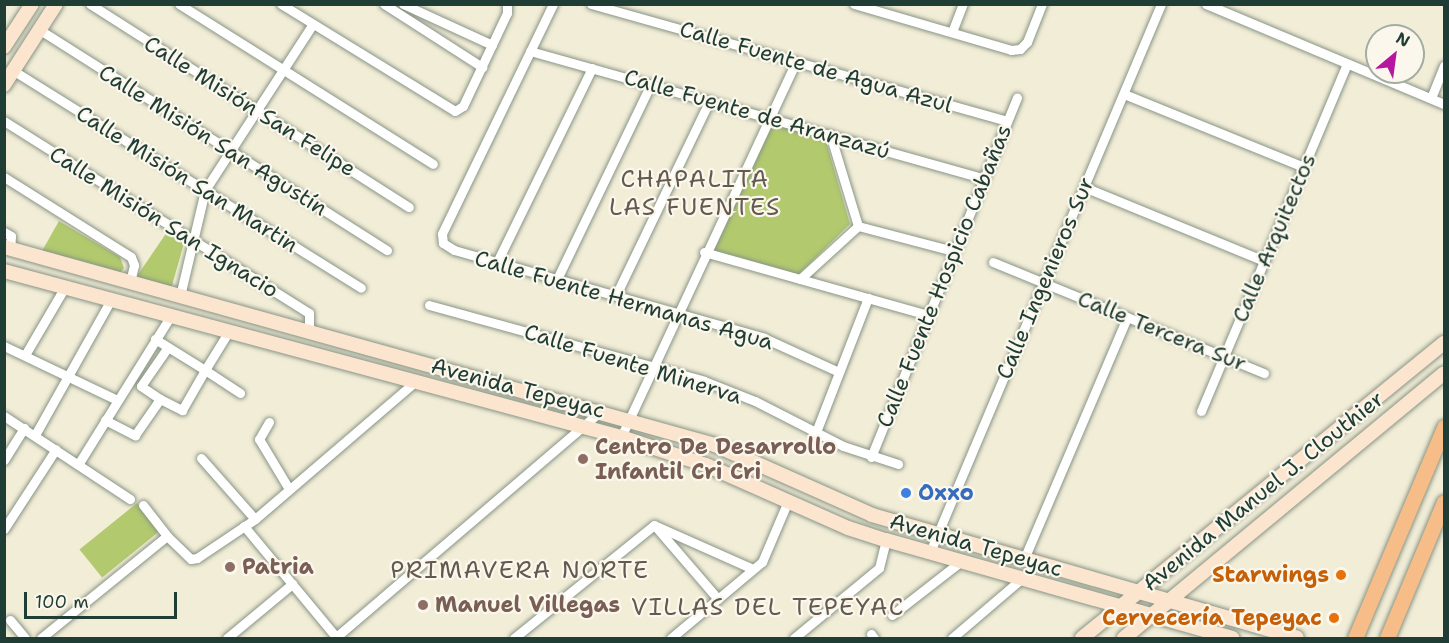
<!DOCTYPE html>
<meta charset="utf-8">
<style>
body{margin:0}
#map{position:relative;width:1449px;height:643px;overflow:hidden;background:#f2edd7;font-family:"Shantell Sans",sans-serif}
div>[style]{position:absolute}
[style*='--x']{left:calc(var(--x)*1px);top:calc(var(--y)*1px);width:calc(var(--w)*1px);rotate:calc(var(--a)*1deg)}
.green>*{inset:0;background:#b2c96e;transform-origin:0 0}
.roads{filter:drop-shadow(0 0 2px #889586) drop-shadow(0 0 2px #889586)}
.street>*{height:9px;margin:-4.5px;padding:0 4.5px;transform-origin:4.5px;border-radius:4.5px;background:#fff}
.secondary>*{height:14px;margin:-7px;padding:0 7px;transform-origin:7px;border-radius:7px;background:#fce5cf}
.primary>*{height:15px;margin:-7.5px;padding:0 7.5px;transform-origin:7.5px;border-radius:7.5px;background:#f7bd88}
.dots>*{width:16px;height:16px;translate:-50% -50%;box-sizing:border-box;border:3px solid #fbf7ec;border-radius:50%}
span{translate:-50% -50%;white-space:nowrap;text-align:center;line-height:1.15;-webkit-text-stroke:4.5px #fbf7ec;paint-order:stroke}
.street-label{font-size:22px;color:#1f3d34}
.education-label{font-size:22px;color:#785e54;font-weight:700}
.left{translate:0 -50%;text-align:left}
.shop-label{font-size:22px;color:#366cbe;font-weight:700}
.food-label{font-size:22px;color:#c56008;font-weight:700}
.right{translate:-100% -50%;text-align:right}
.neighbourhood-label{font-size:24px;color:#635a4f;letter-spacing:1.5px}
.frame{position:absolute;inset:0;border:6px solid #1f3d34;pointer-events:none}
.north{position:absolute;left:1365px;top:24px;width:60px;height:60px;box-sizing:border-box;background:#fbf7ec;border:2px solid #a3ada2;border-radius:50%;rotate:29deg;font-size:16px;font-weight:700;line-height:24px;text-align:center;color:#1f3d34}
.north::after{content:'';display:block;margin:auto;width:21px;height:27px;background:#b5179e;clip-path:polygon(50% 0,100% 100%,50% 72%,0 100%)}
.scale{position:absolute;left:24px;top:592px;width:153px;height:27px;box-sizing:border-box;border:3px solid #1f3d34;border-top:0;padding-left:8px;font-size:18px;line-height:21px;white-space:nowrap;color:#1f3d34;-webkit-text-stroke:4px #fbf7ec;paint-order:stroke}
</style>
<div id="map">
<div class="green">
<i style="clip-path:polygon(772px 124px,825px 138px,850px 224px,798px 275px,710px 251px)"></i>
<i style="clip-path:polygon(59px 221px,120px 257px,124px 268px,120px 273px,42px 251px)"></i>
<i style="clip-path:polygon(167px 232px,184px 243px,171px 289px,135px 279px)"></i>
<i style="left:137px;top:503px;width:36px;height:74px;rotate:51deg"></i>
</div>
<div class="roads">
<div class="street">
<i style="--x:90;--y:4;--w:378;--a:32.5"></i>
<i style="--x:179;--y:4;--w:300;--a:32.2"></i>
<i style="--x:281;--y:4;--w:204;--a:31.6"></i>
<i style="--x:455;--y:111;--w:9;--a:-32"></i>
<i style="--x:463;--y:106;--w:103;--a:-64.7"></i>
<i style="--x:507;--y:13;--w:9;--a:-90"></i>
<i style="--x:384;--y:4;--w:117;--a:32.7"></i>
<i style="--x:403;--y:4;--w:98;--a:24.7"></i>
<i style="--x:553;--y:4;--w:255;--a:115.8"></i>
<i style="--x:442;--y:234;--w:9;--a:84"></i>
<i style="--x:443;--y:243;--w:13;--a:32"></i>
<i style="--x:454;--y:250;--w:322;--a:15.8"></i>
<i style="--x:764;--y:338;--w:82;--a:24.4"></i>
<i style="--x:591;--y:4;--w:430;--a:15.7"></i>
<i style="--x:854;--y:4;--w:164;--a:16.3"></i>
<i style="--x:1011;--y:50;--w:9;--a:-6"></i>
<i style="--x:1020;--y:49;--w:10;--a:-45"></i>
<i style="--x:1027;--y:42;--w:41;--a:-68.5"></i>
<i style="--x:1206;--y:4;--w:258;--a:22.8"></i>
<i style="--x:40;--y:30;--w:411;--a:32.4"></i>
<i style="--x:952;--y:32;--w:30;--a:-69"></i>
<i style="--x:530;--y:51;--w:470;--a:15.7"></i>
<i style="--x:14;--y:71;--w:409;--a:32"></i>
<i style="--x:1124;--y:94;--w:194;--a:22.1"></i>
<i style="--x:1431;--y:98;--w:35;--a:-68"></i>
<i style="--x:4;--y:121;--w:360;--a:32.2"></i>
<i style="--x:309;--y:313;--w:18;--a:90"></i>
<i style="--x:4;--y:177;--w:150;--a:32.2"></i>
<i style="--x:131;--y:257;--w:9;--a:69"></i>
<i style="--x:134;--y:265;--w:17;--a:103"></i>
<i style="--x:1084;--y:187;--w:195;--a:22.3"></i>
<i style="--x:858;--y:226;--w:98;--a:14.7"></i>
<i style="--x:4;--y:232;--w:8;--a:30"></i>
<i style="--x:11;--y:236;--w:13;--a:94"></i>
<i style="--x:704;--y:252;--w:233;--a:15.7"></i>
<i style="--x:497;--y:262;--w:216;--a:-63.9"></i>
<i style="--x:993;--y:262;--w:293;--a:22.3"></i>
<i style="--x:557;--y:279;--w:216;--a:-64.3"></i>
<i style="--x:800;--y:279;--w:79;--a:-42.4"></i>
<i style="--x:858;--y:226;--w:96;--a:-106.9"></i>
<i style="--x:616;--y:295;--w:216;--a:-64.3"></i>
<i style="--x:180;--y:296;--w:109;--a:-76.7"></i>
<i style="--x:205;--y:190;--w:198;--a:-57"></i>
<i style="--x:429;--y:305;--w:285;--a:15.4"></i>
<i style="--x:704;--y:381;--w:55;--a:21.4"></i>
<i style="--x:755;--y:401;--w:99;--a:27.1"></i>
<i style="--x:843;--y:446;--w:58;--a:18.1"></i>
<i style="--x:229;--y:331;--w:46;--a:121.6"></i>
<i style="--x:205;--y:370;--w:42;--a:33.3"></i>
<i style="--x:4;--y:346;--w:125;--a:25.5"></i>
<i style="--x:25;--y:355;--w:81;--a:-59.6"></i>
<i style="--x:160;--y:399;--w:23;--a:-146"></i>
<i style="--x:141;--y:386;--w:47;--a:-55.3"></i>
<i style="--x:1201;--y:411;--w:376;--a:-67.2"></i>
<i style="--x:4;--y:416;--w:151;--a:33.4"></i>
<i style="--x:105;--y:420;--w:34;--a:27"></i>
<i style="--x:135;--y:435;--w:44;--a:-55.2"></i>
<i style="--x:160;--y:399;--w:25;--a:27"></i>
<i style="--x:182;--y:410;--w:46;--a:-60.1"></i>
<i style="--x:205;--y:370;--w:59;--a:-148.2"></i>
<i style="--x:269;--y:422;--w:20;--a:120"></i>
<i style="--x:259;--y:439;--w:58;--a:59"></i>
<i style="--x:816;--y:432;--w:144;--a:-68.8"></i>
<i style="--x:35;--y:435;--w:157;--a:-60.7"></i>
<i style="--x:621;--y:437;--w:414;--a:-65"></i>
<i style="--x:871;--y:457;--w:388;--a:-67.9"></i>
<i style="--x:201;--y:458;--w:81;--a:48.5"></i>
<i style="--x:4;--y:460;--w:38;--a:-58"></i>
<i style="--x:79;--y:463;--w:174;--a:-58.1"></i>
<i style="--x:143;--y:505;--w:39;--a:52"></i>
<i style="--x:167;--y:536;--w:33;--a:44"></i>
<i style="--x:191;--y:559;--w:6;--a:-9"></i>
<i style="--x:197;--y:558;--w:70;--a:-33.9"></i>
<i style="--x:255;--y:519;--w:211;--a:-40.6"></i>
<i style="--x:654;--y:525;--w:108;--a:24"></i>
<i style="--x:244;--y:526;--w:146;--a:50.3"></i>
<i style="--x:656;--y:527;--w:95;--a:49.3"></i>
<i style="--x:4;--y:529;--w:95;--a:-57"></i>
<i style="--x:930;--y:552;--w:595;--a:-67.14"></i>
<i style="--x:1024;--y:559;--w:263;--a:-66.9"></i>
<i style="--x:892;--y:615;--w:86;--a:-37.9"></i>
<i style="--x:10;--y:620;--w:23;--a:50"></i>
<i style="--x:871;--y:634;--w:5;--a:53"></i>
<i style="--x:41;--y:638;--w:162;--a:-39"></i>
<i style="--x:227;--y:638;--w:85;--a:-39.7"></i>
<i style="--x:335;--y:638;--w:348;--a:-40.5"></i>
<i style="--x:514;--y:638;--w:180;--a:-38.9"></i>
<i style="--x:671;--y:638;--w:119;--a:-39.9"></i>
<i style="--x:762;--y:562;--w:66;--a:-66.9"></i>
<i style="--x:794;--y:638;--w:110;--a:-39.5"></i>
<i style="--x:879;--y:568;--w:29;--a:-76"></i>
<i style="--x:952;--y:638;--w:91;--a:-40.5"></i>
</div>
<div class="secondary">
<i style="--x:4;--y:47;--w:51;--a:-56.9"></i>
<i style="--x:4;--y:85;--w:96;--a:-57.3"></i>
<i style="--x:4;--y:247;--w:738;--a:15.56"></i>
<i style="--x:715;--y:445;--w:172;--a:24"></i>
<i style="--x:872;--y:515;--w:442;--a:16.1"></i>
<i style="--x:4;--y:271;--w:639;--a:15.06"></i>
<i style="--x:621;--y:437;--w:89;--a:18.2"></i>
<i style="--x:706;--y:465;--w:155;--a:23.9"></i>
<i style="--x:848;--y:528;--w:40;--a:18"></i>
<i style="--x:886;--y:540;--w:360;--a:15.8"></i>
<i style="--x:1082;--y:638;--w:467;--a:-39.2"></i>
<i style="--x:1124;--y:638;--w:415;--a:-39.6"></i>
</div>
<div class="primary">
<i style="--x:1355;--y:638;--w:229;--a:-67.1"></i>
<i style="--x:1387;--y:638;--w:147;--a:-67.3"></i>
</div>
</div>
<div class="dots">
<i style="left:583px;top:459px;background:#8d6e63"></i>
<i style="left:906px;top:493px;background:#3f7fe0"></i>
<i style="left:230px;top:567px;background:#8d6e63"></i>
<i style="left:1341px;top:575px;background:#e8710a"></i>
<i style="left:423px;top:605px;background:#8d6e63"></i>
<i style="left:1334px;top:618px;background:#e8710a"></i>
</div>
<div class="street-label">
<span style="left:816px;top:67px;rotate:16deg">Calle Fuente de Agua Azul</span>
<span style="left:250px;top:106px;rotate:32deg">Calle Misión San Felipe</span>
<span style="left:757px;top:114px;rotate:16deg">Calle Fuente de Aranzazú</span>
<span style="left:213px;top:140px;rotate:32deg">Calle Misión San Agustín</span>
<span style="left:187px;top:179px;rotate:32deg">Calle Misión San Martin</span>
<span style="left:164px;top:222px;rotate:32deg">Calle Misión San Ignacio</span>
<span style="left:1274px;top:238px;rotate:-67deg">Calle Arquitectos</span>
<span style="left:944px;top:276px;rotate:-68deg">Calle Fuente Hospicio Cabañas</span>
<span style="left:1045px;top:278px;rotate:-67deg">Calle Ingenieros Sur</span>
<span style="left:624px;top:300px;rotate:16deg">Calle Fuente Hermanas Agua</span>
<span style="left:1162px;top:331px;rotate:22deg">Calle Tercera Sur</span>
<span style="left:633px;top:364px;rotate:17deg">Calle Fuente Minerva</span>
<span style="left:518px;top:388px;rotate:15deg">Avenida Tepeyac</span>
<span style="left:1263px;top:491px;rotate:-39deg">Avenida Manuel J. Clouthier</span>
<span style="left:976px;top:545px;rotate:16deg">Avenida Tepeyac</span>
</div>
<div class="education-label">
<span class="left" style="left:595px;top:459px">Centro De Desarrollo<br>Infantil Cri Cri</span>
<span class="left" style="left:242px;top:567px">Patria</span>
<span class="left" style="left:435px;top:605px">Manuel Villegas</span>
</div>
<div class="shop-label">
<span class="left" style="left:918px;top:493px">Oxxo</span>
</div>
<div class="food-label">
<span class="right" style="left:1329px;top:575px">Starwings</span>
<span class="right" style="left:1322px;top:618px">Cervecería Tepeyac</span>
</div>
<div class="neighbourhood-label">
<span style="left:695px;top:194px">CHAPALITA<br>LAS FUENTES</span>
<span style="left:520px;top:571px">PRIMAVERA NORTE</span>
<span style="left:768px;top:608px">VILLAS DEL TEPEYAC</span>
</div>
<div class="frame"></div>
<div class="north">N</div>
<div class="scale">100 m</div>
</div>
